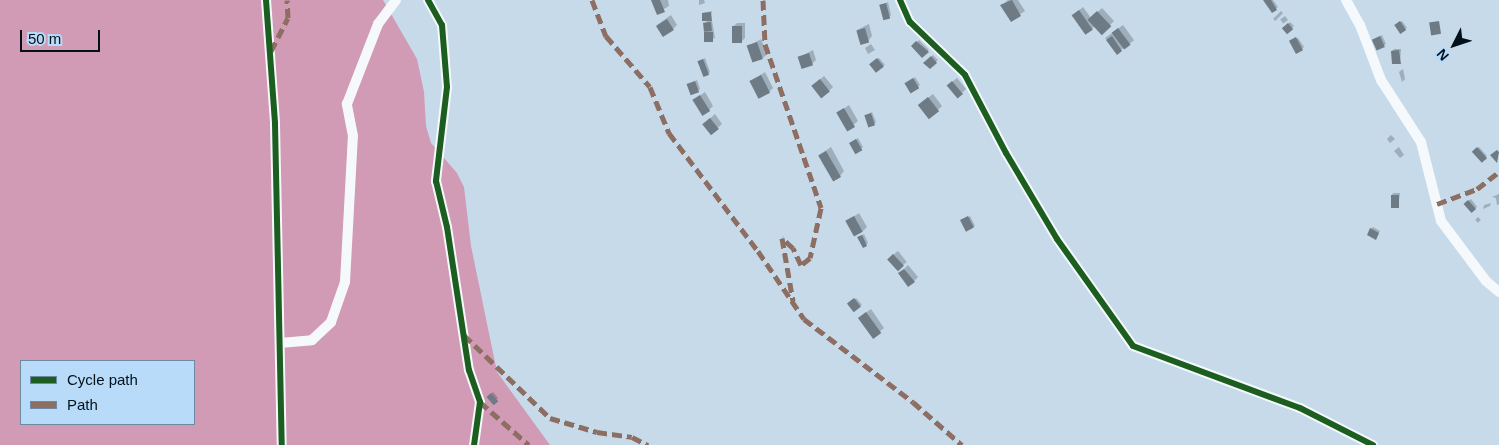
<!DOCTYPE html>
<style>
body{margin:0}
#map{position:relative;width:1499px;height:445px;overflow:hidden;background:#c6daea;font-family:Arial,sans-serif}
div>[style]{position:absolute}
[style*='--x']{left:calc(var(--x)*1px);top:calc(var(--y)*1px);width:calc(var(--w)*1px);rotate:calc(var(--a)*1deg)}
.forest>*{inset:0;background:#d19ab5}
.shadow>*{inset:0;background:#0003;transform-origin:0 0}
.building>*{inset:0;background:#6f7b84;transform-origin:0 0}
.street>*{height:10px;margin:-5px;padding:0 5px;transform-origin:5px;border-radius:5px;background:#f6f9fc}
.quiet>*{height:5px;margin-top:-2.5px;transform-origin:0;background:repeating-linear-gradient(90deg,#8d6e63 0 10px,transparent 0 15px)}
.cycleway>*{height:6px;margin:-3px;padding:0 3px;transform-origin:3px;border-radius:3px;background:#1b5e20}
span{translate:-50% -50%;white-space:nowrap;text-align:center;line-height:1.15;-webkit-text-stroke:5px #b7dbf9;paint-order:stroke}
.legend{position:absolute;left:20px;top:360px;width:175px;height:65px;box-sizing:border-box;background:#b7dbf9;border:1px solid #6f8aa0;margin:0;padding:6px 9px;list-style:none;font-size:15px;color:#04111a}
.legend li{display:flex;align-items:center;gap:10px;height:25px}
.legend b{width:25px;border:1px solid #6f8aa0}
.north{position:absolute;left:1429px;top:20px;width:50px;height:50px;-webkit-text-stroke:4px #b7dbf9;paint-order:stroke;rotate:229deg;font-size:14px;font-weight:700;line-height:20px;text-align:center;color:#04111a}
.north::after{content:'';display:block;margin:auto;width:18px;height:22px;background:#04111a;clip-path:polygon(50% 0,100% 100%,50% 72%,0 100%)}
.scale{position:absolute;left:20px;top:30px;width:80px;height:22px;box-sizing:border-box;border:2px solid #04111a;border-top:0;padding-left:6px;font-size:15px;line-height:18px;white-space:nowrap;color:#04111a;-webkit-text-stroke:4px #b7dbf9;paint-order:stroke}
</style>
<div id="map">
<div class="forest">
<i style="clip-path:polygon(evenodd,0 0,383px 0,417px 59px,424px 92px,426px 126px,431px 143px,457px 173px,464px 187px,471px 246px,497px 372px,550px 445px,0 445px,0 0,21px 361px,194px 361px,194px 424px,21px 424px,21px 361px)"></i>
</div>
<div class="shadow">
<i style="clip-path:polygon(652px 0,668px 0,669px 6px,657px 13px)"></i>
<i style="clip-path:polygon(699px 0,704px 0,705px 3px,699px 5px)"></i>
<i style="clip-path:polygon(1008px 0,1018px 0,1025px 11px,1011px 20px,1002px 5px)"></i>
<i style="clip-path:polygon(1266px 0,1273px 0,1278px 7px,1273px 11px)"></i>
<i style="clip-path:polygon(888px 2px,891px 15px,889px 17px,880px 6px)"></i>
<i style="clip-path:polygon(1083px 7px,1091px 18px,1102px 8px,1114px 21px,1102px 33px,1095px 26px,1092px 29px,1072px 16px)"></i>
<i style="clip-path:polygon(712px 11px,709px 21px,712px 21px,715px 38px,706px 41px,705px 23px,708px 20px,703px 13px)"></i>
<i style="left:1281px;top:11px;width:3px;height:11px;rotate:45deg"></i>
<i style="clip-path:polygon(671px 15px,677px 25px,673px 29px,657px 25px)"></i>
<i style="left:1285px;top:16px;width:5px;height:6px;rotate:53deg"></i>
<i style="clip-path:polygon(1402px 21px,1407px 28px,1405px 29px,1397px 24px)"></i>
<i style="clip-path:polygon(1290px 22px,1294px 26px,1287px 33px,1283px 28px)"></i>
<i style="clip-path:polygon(737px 23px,745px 23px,745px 38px,741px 42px,733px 27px)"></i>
<i style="clip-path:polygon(869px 24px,872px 36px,868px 41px,857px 30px)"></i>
<i style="left:1123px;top:25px;width:19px;height:22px;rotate:54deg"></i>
<i style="clip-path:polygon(1382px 35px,1386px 44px,1378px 49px,1376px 38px)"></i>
<i style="clip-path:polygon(1298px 38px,1304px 47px,1302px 49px,1291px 42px)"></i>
<i style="clip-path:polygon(761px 39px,767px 54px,763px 58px,749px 46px)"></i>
<i style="left:919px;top:40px;width:14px;height:8px;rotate:45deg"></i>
<i style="clip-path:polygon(871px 44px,875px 50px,868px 54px,865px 48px)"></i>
<i style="clip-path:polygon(1394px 49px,1401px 49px,1400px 62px,1392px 51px)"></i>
<i style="clip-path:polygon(813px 50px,816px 60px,812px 64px,800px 57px)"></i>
<i style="left:933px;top:55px;width:7px;height:11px;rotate:45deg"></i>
<i style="clip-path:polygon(705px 58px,710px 72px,708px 74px,699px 61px)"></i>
<i style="left:879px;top:58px;width:9px;height:10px;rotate:49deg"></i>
<i style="clip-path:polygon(1403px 69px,1405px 79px,1402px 82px,1399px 72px)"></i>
<i style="clip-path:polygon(765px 72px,773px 88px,769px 92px,751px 81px)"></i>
<i style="clip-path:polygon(824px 76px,833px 87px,829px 91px,812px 86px)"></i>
<i style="clip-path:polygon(915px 77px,920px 85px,912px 92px,908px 83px)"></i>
<i style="clip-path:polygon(957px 78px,966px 89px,962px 93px,952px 82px)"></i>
<i style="clip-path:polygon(697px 80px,700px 89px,698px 91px,689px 84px)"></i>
<i style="clip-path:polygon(705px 92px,713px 106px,709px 110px,694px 100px)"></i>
<i style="clip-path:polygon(933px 94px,942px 106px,938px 110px,924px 101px)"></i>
<i style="clip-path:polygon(849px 105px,858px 121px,847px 130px,838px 113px)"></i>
<i style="clip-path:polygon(872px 112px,876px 122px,874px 124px,865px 116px)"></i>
<i style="clip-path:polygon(715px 114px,722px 124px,711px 134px,708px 120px)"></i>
<i style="clip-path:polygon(1391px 135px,1395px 139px,1390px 143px,1387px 139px)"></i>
<i style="clip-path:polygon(858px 138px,863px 147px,861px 149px,852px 142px)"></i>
<i style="clip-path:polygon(831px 147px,844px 171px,840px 176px,819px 155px)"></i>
<i style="clip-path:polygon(1399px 147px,1404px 155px,1400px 158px,1394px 151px)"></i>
<i style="left:1479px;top:147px;width:12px;height:8px;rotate:48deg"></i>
<i style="clip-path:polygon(1393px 193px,1400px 193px,1398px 207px,1392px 195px)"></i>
<i style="clip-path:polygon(1499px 194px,1499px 204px,1497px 205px,1496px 198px,1492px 197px)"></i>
<i style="left:1471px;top:199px;width:10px;height:8px;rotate:53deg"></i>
<i style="clip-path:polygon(1491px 203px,1490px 206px,1483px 209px,1484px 205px)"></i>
<i style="clip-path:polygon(859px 213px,867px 227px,863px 231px,847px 221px)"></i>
<i style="clip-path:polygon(970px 216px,975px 226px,973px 227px,961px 221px)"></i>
<i style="left:1478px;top:217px;width:4px;height:4px;rotate:45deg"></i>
<i style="clip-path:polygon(1373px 227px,1380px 231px,1377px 236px,1371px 229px)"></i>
<i style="clip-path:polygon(864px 234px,868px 243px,863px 247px,860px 236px)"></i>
<i style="left:898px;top:251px;width:14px;height:13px;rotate:51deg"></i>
<i style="clip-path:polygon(908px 265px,918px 277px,914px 281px,899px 274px)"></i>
<i style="left:856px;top:298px;width:9px;height:10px;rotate:49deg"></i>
<i style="clip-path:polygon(871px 309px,884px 328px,873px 337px,864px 314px)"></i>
<i style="clip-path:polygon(493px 392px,498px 398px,493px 403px,488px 397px)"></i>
</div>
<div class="building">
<i style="clip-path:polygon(651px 0,660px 0,665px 12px,657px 15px)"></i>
<i style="clip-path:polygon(1012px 0,1021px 16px,1011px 22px,1000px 5px)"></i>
<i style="clip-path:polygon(1263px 0,1271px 0,1277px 10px,1272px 13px)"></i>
<i style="left:886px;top:3px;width:16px;height:7px;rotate:75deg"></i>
<i style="left:1079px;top:10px;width:24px;height:9px;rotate:55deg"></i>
<i style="left:1097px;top:11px;width:21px;height:13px;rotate:47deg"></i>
<i style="clip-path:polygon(711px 12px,712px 21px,702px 21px,702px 13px)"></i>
<i style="left:667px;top:19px;width:13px;height:13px;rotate:58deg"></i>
<i style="left:1400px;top:21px;width:11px;height:7px;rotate:56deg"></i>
<i style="left:1439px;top:21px;width:13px;height:10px;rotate:81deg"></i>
<i style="left:711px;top:22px;width:9px;height:8px;rotate:84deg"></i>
<i style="left:1288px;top:23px;width:8px;height:8px;rotate:50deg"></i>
<i style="left:732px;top:26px;width:10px;height:17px"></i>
<i style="left:865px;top:28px;width:15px;height:9px;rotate:74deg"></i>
<i style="left:1118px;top:28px;width:21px;height:8px;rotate:53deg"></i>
<i style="left:704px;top:32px;width:9px;height:10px"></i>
<i style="clip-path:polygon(1112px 36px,1122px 51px,1117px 55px,1106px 40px)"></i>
<i style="left:1380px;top:36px;width:12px;height:9px;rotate:66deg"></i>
<i style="left:1296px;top:37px;width:15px;height:8px;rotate:62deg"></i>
<i style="clip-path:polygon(916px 41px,929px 52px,922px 58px,911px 46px)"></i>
<i style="left:757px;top:42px;width:18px;height:11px;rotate:71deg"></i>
<i style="clip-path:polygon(1399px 50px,1401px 64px,1392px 64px,1391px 51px)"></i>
<i style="left:809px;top:53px;width:13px;height:12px;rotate:72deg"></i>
<i style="clip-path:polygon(931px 56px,937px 63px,930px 69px,923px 63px)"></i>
<i style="left:877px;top:58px;width:11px;height:10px;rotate:52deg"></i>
<i style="left:703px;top:59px;width:17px;height:6px;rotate:69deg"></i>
<i style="left:761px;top:75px;width:20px;height:13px;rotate:63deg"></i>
<i style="left:913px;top:78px;width:12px;height:10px;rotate:59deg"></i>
<i style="left:820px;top:79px;width:16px;height:11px;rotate:52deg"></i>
<i style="left:695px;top:81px;width:12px;height:9px;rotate:70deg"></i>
<i style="left:952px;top:81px;width:17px;height:7px;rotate:50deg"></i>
<i style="left:700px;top:95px;width:19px;height:9px;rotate:58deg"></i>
<i style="left:928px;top:97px;width:18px;height:13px;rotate:52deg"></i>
<i style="left:844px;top:108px;width:22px;height:9px;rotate:60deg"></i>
<i style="left:871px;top:113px;width:13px;height:7px;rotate:72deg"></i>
<i style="left:710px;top:118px;width:14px;height:10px;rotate:51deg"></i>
<i style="left:856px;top:139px;width:13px;height:8px;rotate:61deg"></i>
<i style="left:1477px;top:147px;width:15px;height:7px;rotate:48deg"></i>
<i style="clip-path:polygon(1497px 150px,1499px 152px,1497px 163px,1490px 155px)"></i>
<i style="left:826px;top:151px;width:30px;height:9px;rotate:60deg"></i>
<i style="left:1391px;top:195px;width:8px;height:13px"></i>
<i style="left:1468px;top:200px;width:12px;height:6px;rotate:48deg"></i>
<i style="left:854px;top:216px;width:18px;height:10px;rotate:61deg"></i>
<i style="left:968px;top:216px;width:13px;height:9px;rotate:63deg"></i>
<i style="clip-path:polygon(1370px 228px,1379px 233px,1376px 240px,1367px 235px)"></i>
<i style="clip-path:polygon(862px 235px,867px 246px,863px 248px,857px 237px)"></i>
<i style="left:893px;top:254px;width:16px;height:8px;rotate:47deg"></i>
<i style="clip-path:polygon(904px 269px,915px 282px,908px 287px,898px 273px)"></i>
<i style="left:854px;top:298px;width:11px;height:9px;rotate:52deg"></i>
<i style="left:866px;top:312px;width:26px;height:10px;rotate:54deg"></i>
<i style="left:491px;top:393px;width:11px;height:6px;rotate:49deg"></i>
</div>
<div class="street">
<i style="--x:266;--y:0;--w:124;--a:85.8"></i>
<i style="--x:275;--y:124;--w:321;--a:88.8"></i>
<i style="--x:428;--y:0;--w:29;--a:61"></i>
<i style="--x:442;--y:25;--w:62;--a:85.4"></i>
<i style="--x:447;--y:87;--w:95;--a:96.7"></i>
<i style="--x:436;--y:181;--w:47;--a:76.6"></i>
<i style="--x:447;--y:227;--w:145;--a:81.3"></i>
<i style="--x:469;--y:370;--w:34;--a:71"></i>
<i style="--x:480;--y:402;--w:43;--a:97.9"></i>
<i style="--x:900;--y:0;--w:24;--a:66"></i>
<i style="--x:910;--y:22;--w:76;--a:43.9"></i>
<i style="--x:965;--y:75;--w:88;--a:62.3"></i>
<i style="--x:1006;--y:153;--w:100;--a:59.3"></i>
<i style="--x:1057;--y:239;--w:131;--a:54.6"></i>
<i style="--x:1133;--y:346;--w:178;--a:20.4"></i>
<i style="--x:1300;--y:408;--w:82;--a:26.9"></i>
<i style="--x:1346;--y:0;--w:29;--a:61"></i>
<i style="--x:1360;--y:25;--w:59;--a:69.1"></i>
<i style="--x:1381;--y:80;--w:74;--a:57.2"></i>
<i style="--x:1421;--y:142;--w:81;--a:75.8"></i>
<i style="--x:1441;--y:221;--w:75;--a:53.1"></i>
<i style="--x:1486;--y:281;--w:17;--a:40"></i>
<i style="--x:280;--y:343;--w:32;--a:-5"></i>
<i style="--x:312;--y:340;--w:26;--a:-43"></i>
<i style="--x:331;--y:322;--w:42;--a:-70.7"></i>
<i style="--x:345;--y:282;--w:146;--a:-86.9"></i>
<i style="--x:353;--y:136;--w:33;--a:-101"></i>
<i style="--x:347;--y:104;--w:86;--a:-68.8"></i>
<i style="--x:378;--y:24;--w:30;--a:-53"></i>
</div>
<div class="quiet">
<i style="--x:592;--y:0;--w:39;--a:69"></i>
<i style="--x:606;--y:36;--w:67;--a:49.2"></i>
<i style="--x:650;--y:87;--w:50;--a:67.6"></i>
<i style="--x:669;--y:133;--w:148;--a:53"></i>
<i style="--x:758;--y:251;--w:82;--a:55.9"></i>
<i style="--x:804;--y:319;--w:137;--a:37.3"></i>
<i style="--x:913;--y:402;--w:65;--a:41.3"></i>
<i style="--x:763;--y:0;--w:44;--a:87.4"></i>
<i style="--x:765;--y:44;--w:173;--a:71.1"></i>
<i style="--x:821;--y:208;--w:51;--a:102.4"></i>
<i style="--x:810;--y:258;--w:11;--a:142"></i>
<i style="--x:801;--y:265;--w:19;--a:-115"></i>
<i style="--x:793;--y:248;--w:15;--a:-138"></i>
<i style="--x:782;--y:238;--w:64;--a:80.1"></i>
<i style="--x:271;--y:51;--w:37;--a:-63"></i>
<i style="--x:288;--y:18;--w:18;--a:-93"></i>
<i style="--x:1437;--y:204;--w:43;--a:-20.6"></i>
<i style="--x:1477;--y:189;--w:28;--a:-38"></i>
<i style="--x:464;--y:335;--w:120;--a:44"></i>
<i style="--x:550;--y:418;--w:49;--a:16.6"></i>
<i style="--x:597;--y:432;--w:35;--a:8"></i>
<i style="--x:632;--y:437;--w:18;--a:27"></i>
<i style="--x:480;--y:402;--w:65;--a:41.3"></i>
</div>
<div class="cycleway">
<i style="--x:266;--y:0;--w:124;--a:85.8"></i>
<i style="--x:275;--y:124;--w:321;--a:88.8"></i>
<i style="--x:428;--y:0;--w:29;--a:61"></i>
<i style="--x:442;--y:25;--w:62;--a:85.4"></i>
<i style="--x:447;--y:87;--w:95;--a:96.7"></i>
<i style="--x:436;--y:181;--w:47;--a:76.6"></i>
<i style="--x:447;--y:227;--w:145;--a:81.3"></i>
<i style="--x:469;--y:370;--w:34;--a:71"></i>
<i style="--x:480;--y:402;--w:43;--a:97.9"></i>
<i style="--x:900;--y:0;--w:24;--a:66"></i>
<i style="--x:910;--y:22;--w:76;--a:43.9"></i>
<i style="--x:965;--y:75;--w:88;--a:62.3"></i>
<i style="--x:1006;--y:153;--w:100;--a:59.3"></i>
<i style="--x:1057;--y:239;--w:131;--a:54.6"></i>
<i style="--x:1133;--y:346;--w:178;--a:20.4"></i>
<i style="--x:1300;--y:408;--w:82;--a:26.9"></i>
</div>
<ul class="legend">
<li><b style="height:6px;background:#1b5e20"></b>Cycle path</li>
<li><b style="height:6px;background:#8d6e63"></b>Path</li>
</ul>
<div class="north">N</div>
<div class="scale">50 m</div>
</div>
